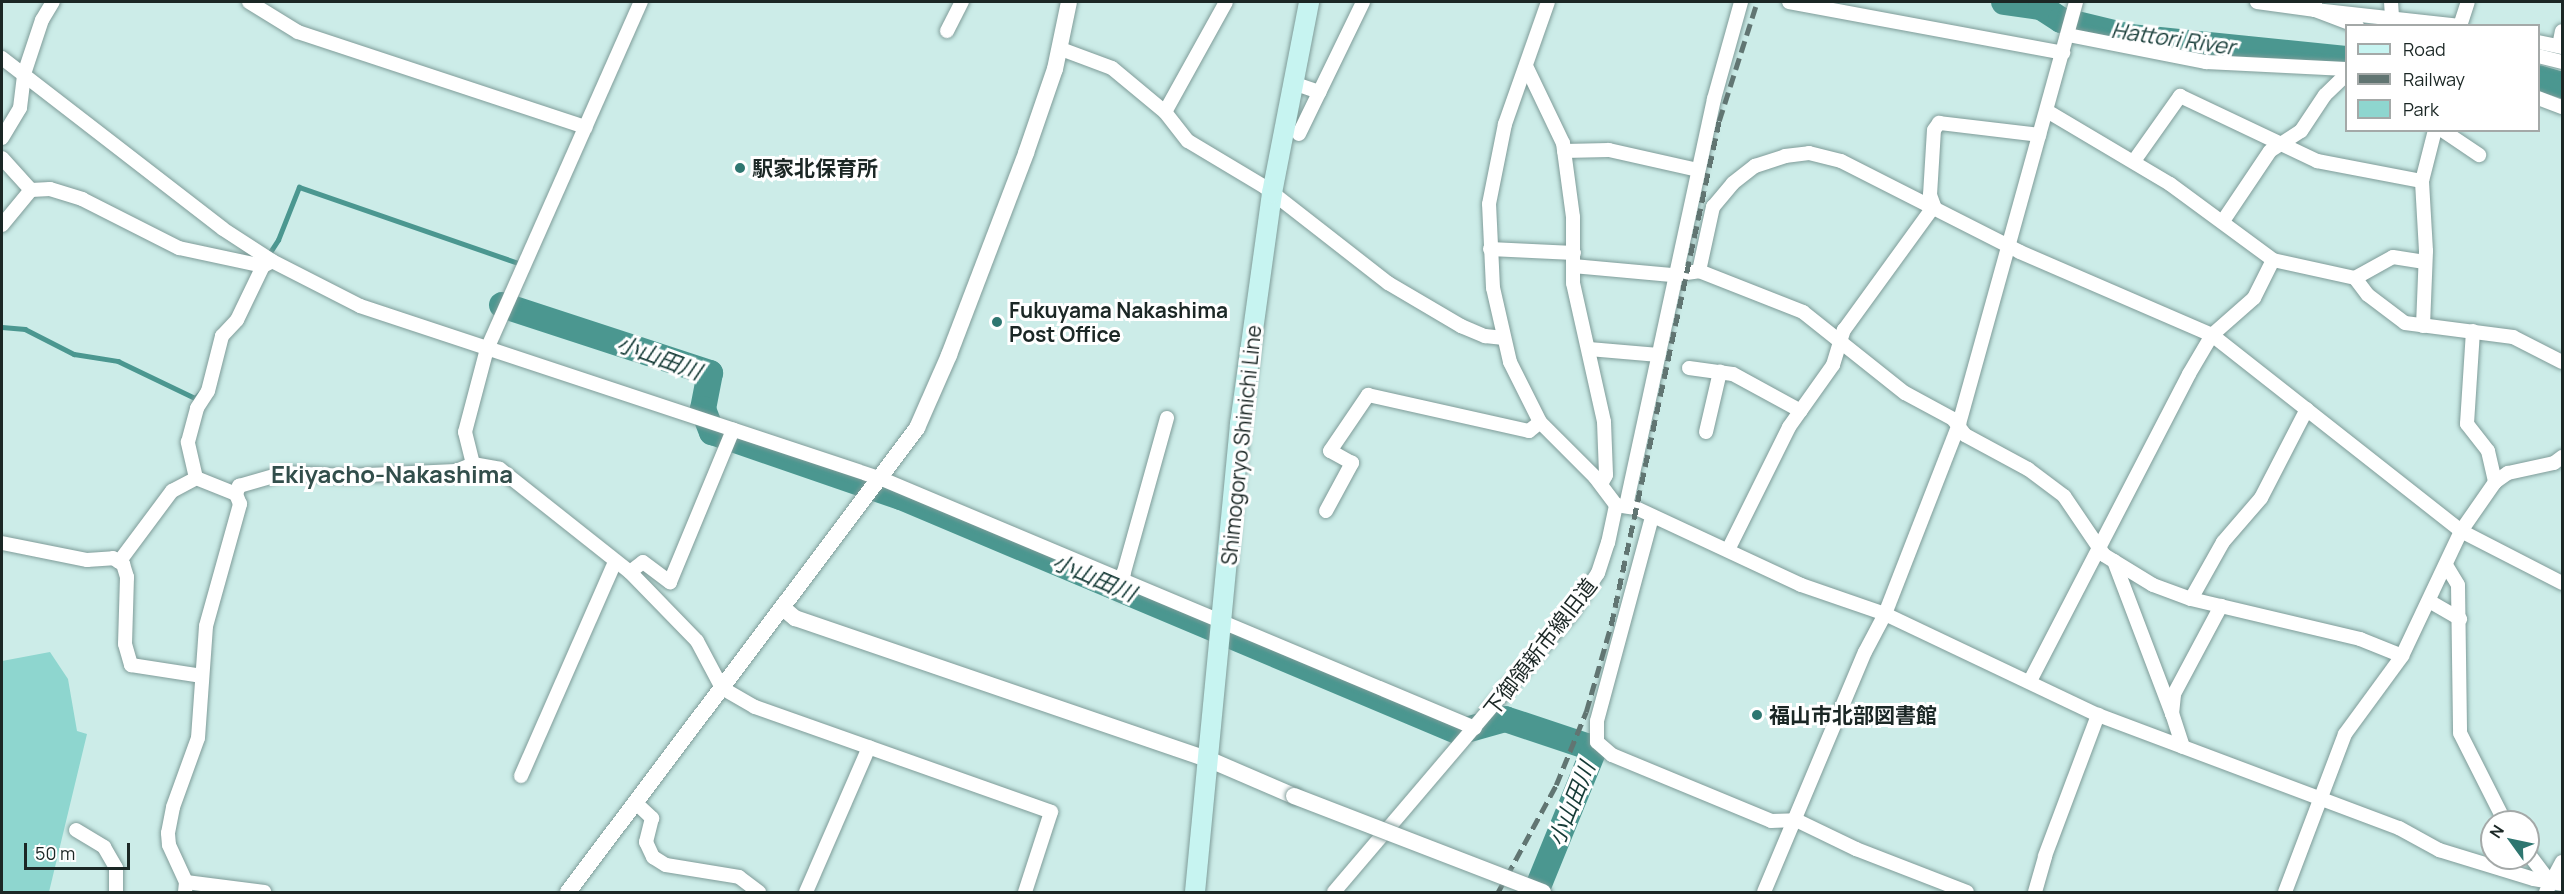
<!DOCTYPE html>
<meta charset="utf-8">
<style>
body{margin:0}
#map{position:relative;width:2564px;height:894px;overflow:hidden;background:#ccece8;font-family:Manrope,"Noto Sans JP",sans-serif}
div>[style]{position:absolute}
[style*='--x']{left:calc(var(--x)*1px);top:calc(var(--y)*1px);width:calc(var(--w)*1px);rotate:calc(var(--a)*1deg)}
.green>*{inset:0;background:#8ed6cf}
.stream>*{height:4.5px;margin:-2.25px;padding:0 2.25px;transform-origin:2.25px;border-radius:2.25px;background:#4b9790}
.river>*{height:26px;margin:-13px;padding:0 13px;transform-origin:13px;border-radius:13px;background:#4b9790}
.roads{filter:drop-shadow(0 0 2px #7f9c99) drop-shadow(0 0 2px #7f9c99)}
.minor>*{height:14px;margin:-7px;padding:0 7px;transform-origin:7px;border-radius:7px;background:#fff}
.tertiary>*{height:16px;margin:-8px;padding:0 8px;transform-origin:8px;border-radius:8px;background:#fff}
.secondary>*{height:20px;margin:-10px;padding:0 10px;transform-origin:10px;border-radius:10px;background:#c7f4f1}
.rail>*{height:4.5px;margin-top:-2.25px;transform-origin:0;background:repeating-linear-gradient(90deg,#617572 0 12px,transparent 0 18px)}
.bridges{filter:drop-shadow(0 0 2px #7f9c99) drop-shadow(0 0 2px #7f9c99)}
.tertiary-bridge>*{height:16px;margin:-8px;padding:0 8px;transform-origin:8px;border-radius:8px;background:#fff}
.dots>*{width:16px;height:16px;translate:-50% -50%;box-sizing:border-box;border:3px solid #fff;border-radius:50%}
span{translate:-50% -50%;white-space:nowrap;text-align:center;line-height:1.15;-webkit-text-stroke:6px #fff;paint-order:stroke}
.poi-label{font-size:21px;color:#1b2725;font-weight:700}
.left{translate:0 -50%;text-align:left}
.street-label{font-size:21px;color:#1b2725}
.water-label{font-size:22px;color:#153a36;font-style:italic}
.quarter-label{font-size:24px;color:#324e4b;font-weight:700}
.frame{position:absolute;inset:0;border:3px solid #1b2725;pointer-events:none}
.legend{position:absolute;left:2345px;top:24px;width:195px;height:108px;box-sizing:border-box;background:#fff;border:2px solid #a4a9a8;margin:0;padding:8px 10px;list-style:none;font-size:18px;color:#1b2725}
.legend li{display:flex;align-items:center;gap:12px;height:30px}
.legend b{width:30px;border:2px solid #a4a9a8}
.north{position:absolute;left:2480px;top:810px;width:60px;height:60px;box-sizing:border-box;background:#fff;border:2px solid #a4a9a8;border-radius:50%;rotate:303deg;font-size:16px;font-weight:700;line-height:24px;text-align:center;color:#1b2725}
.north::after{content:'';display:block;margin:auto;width:21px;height:27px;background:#2e7670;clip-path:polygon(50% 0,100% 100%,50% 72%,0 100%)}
.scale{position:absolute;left:24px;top:843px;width:106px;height:27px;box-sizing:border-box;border:3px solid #1b2725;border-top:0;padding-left:8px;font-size:18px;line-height:21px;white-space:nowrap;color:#1b2725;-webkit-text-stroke:4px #fff;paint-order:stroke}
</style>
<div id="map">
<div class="green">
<i style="clip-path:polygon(50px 652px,68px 679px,77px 731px,87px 734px,49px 892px,2px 892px,2px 661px)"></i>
</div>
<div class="stream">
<i style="--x:267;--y:257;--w:20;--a:-57"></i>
<i style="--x:278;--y:240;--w:57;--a:-68.4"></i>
<i style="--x:299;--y:187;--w:235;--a:19.1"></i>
<i style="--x:2;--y:327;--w:23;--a:5"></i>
<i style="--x:25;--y:329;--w:55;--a:27"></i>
<i style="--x:74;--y:354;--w:45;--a:9"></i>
<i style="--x:118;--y:361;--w:85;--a:25.7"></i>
<i style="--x:195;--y:398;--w:7;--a:-45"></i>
</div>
<div class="river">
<i style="--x:2004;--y:2;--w:37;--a:8"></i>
<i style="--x:2041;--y:7;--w:24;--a:33"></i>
<i style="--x:2061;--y:20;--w:71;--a:13.8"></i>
<i style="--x:2130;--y:37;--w:217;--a:5.8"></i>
<i style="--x:2538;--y:78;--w:25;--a:16"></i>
<i style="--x:502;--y:305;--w:219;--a:18.1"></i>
<i style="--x:710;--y:373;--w:37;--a:101"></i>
<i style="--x:703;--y:409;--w:25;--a:69"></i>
<i style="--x:712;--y:432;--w:200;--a:19"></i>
<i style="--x:901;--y:497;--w:605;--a:22.84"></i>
<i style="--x:1459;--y:732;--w:48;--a:-15.8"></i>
<i style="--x:1505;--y:719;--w:85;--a:18.4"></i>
<i style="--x:1586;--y:746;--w:9;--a:41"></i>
<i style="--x:1593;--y:752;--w:151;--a:112.2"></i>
</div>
<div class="roads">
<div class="minor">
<i style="--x:249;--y:2;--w:57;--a:31.5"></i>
<i style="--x:298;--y:32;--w:303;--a:18.3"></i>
<i style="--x:1789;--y:2;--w:279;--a:10.5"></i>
<i style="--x:2257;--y:2;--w:59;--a:7.9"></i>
<i style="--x:2315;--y:10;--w:45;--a:20.9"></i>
<i style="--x:2315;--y:2;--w:8;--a:90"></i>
<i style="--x:2315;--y:10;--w:146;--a:6.3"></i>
<i style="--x:2391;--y:2;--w:15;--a:86"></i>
<i style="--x:2460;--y:26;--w:25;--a:-72"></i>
<i style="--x:947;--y:31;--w:33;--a:-63"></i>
<i style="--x:2068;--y:35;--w:141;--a:11.1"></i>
<i style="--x:2206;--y:62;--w:140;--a:2.9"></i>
<i style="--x:2538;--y:42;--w:25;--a:12"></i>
<i style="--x:2559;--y:46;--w:15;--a:-79"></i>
<i style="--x:1061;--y:49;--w:54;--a:20.4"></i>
<i style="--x:1112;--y:68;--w:69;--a:39.7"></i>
<i style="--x:1165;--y:112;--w:37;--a:52"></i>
<i style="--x:1188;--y:141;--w:90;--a:30.9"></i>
<i style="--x:1265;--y:187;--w:156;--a:38"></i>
<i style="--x:1388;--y:283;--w:85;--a:30.5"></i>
<i style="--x:1461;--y:326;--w:26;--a:23"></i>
<i style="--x:1485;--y:336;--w:19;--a:6"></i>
<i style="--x:2538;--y:56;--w:25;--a:14"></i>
<i style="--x:2;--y:58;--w:279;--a:37.7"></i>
<i style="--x:223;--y:229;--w:59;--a:33.1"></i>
<i style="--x:272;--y:261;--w:99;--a:27.1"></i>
<i style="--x:360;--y:306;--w:550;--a:18.34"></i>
<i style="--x:882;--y:479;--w:643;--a:22.78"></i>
<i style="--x:1527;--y:68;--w:83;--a:64.4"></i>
<i style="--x:1563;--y:143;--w:75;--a:82.3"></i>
<i style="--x:1573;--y:217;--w:66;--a:90"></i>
<i style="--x:1573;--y:283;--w:142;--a:77.4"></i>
<i style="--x:1604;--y:422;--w:53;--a:87.8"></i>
<i style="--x:1606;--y:475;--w:10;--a:119"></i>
<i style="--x:1293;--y:83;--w:28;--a:19"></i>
<i style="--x:2538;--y:98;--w:26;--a:21"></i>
<i style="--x:2047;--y:111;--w:143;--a:30.7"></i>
<i style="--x:2170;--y:184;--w:128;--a:36.4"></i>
<i style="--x:2273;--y:260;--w:84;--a:12.4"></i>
<i style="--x:2355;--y:278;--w:21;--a:53"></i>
<i style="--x:2368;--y:295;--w:46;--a:37.1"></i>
<i style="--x:2405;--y:323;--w:109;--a:7.4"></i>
<i style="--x:2513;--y:337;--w:55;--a:27"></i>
<i style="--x:1165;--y:112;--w:126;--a:-61"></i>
<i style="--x:2442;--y:130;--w:45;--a:34"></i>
<i style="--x:1299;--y:134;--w:147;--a:-64.1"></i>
<i style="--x:2;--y:138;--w:35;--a:-59"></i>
<i style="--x:20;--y:108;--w:34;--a:-83"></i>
<i style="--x:24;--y:74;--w:57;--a:-71.6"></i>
<i style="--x:42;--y:20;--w:21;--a:-59"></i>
<i style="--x:1564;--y:151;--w:45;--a:-1.3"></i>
<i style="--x:1609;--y:150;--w:91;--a:12.7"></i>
<i style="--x:2;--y:158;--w:43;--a:47.8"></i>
<i style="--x:31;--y:190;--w:19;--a:-3"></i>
<i style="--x:50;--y:189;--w:34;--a:17"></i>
<i style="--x:82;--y:199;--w:109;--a:26.8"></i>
<i style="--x:179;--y:248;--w:86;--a:12.1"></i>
<i style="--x:263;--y:266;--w:7;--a:-27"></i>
<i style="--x:2134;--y:161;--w:80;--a:-54.7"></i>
<i style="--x:2180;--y:96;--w:152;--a:25.4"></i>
<i style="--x:2317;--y:161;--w:107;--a:10.8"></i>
<i style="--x:2223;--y:221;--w:84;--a:-56.1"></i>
<i style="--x:2270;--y:151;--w:37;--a:-33"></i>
<i style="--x:2301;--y:131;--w:43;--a:-56.3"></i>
<i style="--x:2325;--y:95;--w:29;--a:-44"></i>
<i style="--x:2;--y:225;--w:45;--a:-50.4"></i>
<i style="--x:1490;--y:249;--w:84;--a:2.7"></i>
<i style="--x:1573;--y:266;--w:99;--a:5.2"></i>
<i style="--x:1672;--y:275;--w:27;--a:-8"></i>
<i style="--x:1699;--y:271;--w:112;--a:21.5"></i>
<i style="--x:1803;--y:312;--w:130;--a:38.5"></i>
<i style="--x:1905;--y:393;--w:55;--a:28.4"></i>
<i style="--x:1953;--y:419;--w:20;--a:53"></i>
<i style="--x:1965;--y:435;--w:72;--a:28.4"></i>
<i style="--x:2028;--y:469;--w:45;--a:36.9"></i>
<i style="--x:2064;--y:496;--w:71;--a:55.9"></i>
<i style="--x:2104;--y:555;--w:57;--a:31.5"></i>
<i style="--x:2153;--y:585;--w:40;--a:20.2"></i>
<i style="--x:2191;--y:599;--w:174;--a:13.3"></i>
<i style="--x:2360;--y:639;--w:45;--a:22"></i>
<i style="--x:1699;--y:271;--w:66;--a:-77.7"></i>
<i style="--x:1713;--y:207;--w:31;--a:-50"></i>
<i style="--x:1733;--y:183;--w:28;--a:-38"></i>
<i style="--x:1755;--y:166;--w:32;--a:-18"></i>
<i style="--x:1785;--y:156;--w:24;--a:-7"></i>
<i style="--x:1809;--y:153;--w:33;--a:14"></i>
<i style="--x:1841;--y:161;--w:201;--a:26.9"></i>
<i style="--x:2020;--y:252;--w:209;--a:23.4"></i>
<i style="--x:2212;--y:335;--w:317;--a:38.2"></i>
<i style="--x:2461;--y:531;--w:114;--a:27.2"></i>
<i style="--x:2355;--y:278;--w:43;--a:-28.9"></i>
<i style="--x:2393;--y:257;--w:32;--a:9"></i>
<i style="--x:2423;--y:326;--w:75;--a:-87.7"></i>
<i style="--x:2426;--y:251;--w:70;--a:-93.3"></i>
<i style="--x:2422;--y:181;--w:53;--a:-75.7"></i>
<i style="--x:2473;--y:331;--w:93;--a:93.7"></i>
<i style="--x:2467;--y:424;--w:34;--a:52"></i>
<i style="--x:2488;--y:451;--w:32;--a:77"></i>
<i style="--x:1589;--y:349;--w:70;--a:4.9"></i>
<i style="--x:1689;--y:368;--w:44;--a:7.8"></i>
<i style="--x:1733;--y:374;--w:77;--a:28.6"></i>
<i style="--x:1706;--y:432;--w:62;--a:-76.9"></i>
<i style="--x:473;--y:464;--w:33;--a:-104"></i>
<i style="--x:465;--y:432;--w:86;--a:-75.2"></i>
<i style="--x:487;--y:349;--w:380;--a:-66.1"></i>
<i style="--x:236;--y:494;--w:9;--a:-69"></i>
<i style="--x:239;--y:486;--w:47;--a:-16.1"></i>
<i style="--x:284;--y:473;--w:62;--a:2.8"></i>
<i style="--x:346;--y:476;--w:110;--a:-2.6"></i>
<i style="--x:456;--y:471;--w:18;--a:-22"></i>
<i style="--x:473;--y:464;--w:27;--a:10"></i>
<i style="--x:500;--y:469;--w:166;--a:38.4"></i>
<i style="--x:630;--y:572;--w:96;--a:45.8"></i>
<i style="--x:697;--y:641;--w:53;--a:62"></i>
<i style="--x:722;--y:688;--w:38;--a:30"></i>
<i style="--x:755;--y:707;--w:314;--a:19.5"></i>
<i style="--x:1051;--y:812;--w:84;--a:108"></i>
<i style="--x:1616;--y:505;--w:20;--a:9"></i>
<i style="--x:1636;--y:508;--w:182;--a:25"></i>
<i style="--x:1801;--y:585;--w:89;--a:19"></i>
<i style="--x:1885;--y:614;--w:236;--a:25.4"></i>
<i style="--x:2098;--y:715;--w:322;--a:20.6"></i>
<i style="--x:2399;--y:828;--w:46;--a:28.8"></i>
<i style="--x:2439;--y:850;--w:99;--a:17"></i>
<i style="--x:2534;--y:879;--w:28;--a:10"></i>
<i style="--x:1626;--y:506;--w:416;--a:-77.8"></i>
<i style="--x:1714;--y:99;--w:101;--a:-74.4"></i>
<i style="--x:1326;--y:511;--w:55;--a:-61.6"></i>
<i style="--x:1352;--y:463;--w:25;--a:-151"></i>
<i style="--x:1330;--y:451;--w:68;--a:-55.8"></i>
<i style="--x:1368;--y:395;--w:165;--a:12.6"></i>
<i style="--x:1529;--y:431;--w:14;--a:-39"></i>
<i style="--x:1652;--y:517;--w:211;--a:105.1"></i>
<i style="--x:1597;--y:721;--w:21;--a:90"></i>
<i style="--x:1597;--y:742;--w:20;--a:41"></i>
<i style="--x:1612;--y:755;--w:172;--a:22.5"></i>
<i style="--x:1771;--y:821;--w:25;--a:-2"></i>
<i style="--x:1796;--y:820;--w:67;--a:25.8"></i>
<i style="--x:1856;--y:849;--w:119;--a:21.2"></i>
<i style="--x:2;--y:543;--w:87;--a:11.3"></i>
<i style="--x:87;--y:560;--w:26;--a:-4"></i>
<i style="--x:113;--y:558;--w:12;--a:31"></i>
<i style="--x:123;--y:564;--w:14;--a:73"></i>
<i style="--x:127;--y:577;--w:67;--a:91.7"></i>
<i style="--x:125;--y:644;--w:22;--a:74"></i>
<i style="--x:131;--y:665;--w:72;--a:8.8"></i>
<i style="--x:1728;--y:550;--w:137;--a:-63.6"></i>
<i style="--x:1789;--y:427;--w:76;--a:-54.6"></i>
<i style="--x:1833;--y:365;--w:37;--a:-73"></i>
<i style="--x:1844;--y:330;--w:153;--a:-54"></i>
<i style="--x:1934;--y:206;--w:12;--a:-110"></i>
<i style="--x:1930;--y:195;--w:65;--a:-86.5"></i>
<i style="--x:1934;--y:130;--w:9;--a:-54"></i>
<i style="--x:1939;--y:123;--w:101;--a:6.8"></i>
<i style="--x:2114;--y:561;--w:164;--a:69.2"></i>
<i style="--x:119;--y:562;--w:89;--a:-53.3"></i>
<i style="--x:172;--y:491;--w:27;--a:-28"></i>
<i style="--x:2446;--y:565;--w:23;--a:59"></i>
<i style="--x:2458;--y:585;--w:148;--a:89.2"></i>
<i style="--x:2460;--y:733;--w:100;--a:63.2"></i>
<i style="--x:630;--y:572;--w:16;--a:-38"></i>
<i style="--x:643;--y:562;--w:34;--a:37"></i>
<i style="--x:670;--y:582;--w:165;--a:-67.5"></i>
<i style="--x:1122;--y:593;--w:21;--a:-85"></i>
<i style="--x:1124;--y:572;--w:160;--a:-74.4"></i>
<i style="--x:2191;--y:599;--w:65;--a:-60.7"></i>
<i style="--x:2223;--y:542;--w:58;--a:-49.2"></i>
<i style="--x:2261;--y:498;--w:100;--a:-62.7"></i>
<i style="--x:2429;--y:601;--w:36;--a:30"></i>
<i style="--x:2030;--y:681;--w:346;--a:-62.6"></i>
<i style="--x:2189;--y:374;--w:45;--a:-59.5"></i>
<i style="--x:2212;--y:335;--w:56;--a:-41.4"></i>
<i style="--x:2254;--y:298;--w:42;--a:-63.4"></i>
<i style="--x:2183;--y:747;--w:35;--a:-108"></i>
<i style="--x:2172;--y:714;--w:20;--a:-84"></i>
<i style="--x:2174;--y:694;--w:100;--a:-61.9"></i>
<i style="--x:521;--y:776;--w:234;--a:-66.3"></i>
<i style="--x:637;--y:804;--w:21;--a:43"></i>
<i style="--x:652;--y:818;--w:25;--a:104"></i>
<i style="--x:646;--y:842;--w:17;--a:65"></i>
<i style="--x:653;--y:857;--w:15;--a:32"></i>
<i style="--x:666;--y:865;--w:74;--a:9.3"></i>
<i style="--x:739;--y:877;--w:25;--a:37"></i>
<i style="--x:76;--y:830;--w:33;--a:31"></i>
<i style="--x:104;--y:847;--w:24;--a:60"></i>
<i style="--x:116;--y:868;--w:24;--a:90"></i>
<i style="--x:2528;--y:853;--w:36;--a:53"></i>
<i style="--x:186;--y:882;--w:79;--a:7.3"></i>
<i style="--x:185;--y:892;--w:10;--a:-84"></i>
<i style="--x:186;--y:882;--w:41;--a:-114.7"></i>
<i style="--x:169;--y:845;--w:12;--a:-95"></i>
<i style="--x:168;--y:833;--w:26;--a:-79"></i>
<i style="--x:173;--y:807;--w:73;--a:-70.1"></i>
<i style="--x:198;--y:738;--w:112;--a:-85.9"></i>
<i style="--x:206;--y:626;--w:127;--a:-74.4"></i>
<i style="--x:240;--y:504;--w:11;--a:-112"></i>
<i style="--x:236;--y:494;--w:43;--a:-158.2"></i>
<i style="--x:196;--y:478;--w:37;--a:-103"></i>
<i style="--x:188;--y:442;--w:35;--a:-75"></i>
<i style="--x:197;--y:408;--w:20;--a:-57"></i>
<i style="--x:208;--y:391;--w:57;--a:-75.7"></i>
<i style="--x:222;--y:336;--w:22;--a:-47"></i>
<i style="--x:237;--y:320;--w:60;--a:-64.3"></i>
<i style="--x:806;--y:892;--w:158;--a:-66.5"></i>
<i style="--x:1334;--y:892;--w:369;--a:-49.6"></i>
<i style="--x:1573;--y:611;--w:45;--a:-56.7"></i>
<i style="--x:1598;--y:573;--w:32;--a:-72"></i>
<i style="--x:1608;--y:543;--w:39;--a:-78"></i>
<i style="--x:1616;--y:505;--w:35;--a:-127"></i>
<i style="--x:1595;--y:477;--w:78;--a:-135"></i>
<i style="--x:1540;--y:422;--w:67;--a:-116.6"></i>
<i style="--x:1510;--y:362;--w:76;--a:-102.9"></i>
<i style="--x:1493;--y:288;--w:84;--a:-92.7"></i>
<i style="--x:1489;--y:204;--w:82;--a:-78.7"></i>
<i style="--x:1505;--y:124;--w:129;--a:-70.6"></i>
<i style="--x:1764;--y:892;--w:260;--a:-67.2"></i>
<i style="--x:1865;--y:652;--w:43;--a:-62.2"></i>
<i style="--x:1885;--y:614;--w:204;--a:-68.7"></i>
<i style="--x:1959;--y:424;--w:438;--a:-74.5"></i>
<i style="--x:2035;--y:892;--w:37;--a:-74"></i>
<i style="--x:2045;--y:856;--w:151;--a:-69.4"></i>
<i style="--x:2285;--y:892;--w:169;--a:-69.2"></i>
<i style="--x:2345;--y:734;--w:97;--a:-53.8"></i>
<i style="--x:2402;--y:656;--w:138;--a:-64.7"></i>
<i style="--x:2461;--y:531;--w:60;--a:-55.2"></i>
<i style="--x:2495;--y:482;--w:16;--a:-35"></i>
<i style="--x:2508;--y:473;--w:47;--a:-12.3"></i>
<i style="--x:2554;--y:463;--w:10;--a:-37"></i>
<i style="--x:2546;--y:892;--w:34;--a:-62"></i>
</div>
<div class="tertiary">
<i style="--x:783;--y:608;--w:16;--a:40"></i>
<i style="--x:795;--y:618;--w:436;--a:18.9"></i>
<i style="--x:1208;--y:759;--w:94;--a:23.3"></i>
<i style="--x:568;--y:892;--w:581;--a:-53.05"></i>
<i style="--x:917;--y:428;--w:80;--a:-66.3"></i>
<i style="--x:949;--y:355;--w:216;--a:-69.1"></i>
<i style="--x:1026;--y:153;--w:89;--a:-71"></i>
<i style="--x:1055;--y:69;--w:68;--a:-78.2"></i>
</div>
<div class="secondary">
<i style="--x:1195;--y:892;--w:470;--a:-84.5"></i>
<i style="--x:1240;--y:424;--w:233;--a:-82.1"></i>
<i style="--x:1272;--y:193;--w:195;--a:-79"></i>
</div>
</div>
<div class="rail">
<i style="--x:1498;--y:892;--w:122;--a:-61.5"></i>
<i style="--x:1556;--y:785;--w:79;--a:-67.7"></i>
<i style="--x:1586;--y:712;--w:91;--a:-74"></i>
<i style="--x:1611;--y:625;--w:515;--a:-77.91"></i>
<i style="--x:1719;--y:121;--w:125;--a:-72.3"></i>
</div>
<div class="bridges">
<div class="tertiary-bridge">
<i style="--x:1294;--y:796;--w:267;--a:21.1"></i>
</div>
</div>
<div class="dots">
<i style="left:740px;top:168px;background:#2e7670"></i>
<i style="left:997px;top:322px;background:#2e7670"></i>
<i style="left:1757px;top:715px;background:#2e7670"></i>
</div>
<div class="poi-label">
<span class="left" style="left:752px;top:168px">駅家北保育所</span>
<span class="left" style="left:1009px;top:322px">Fukuyama Nakashima<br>Post Office</span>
<span class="left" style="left:1769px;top:715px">福山市北部図書館</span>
</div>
<div class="street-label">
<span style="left:1241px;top:445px;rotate:-84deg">Shimogoryo Shinichi Line</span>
<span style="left:1540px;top:647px;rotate:-52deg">下御領新市線旧道</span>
</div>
<div class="water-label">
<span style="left:2173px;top:39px;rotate:8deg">Hattori River</span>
<span style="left:659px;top:358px;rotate:20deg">小山田川</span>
<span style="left:1094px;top:578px;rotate:23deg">小山田川</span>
<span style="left:1572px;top:804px;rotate:-68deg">小山田川</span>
</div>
<div class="quarter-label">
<span style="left:392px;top:474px">Ekiyacho-Nakashima</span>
</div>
<div class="frame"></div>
<ul class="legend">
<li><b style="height:8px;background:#c7f4f1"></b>Road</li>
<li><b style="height:8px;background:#617572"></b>Railway</li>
<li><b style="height:16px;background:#8ed6cf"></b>Park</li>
</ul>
<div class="north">N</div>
<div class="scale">50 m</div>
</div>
